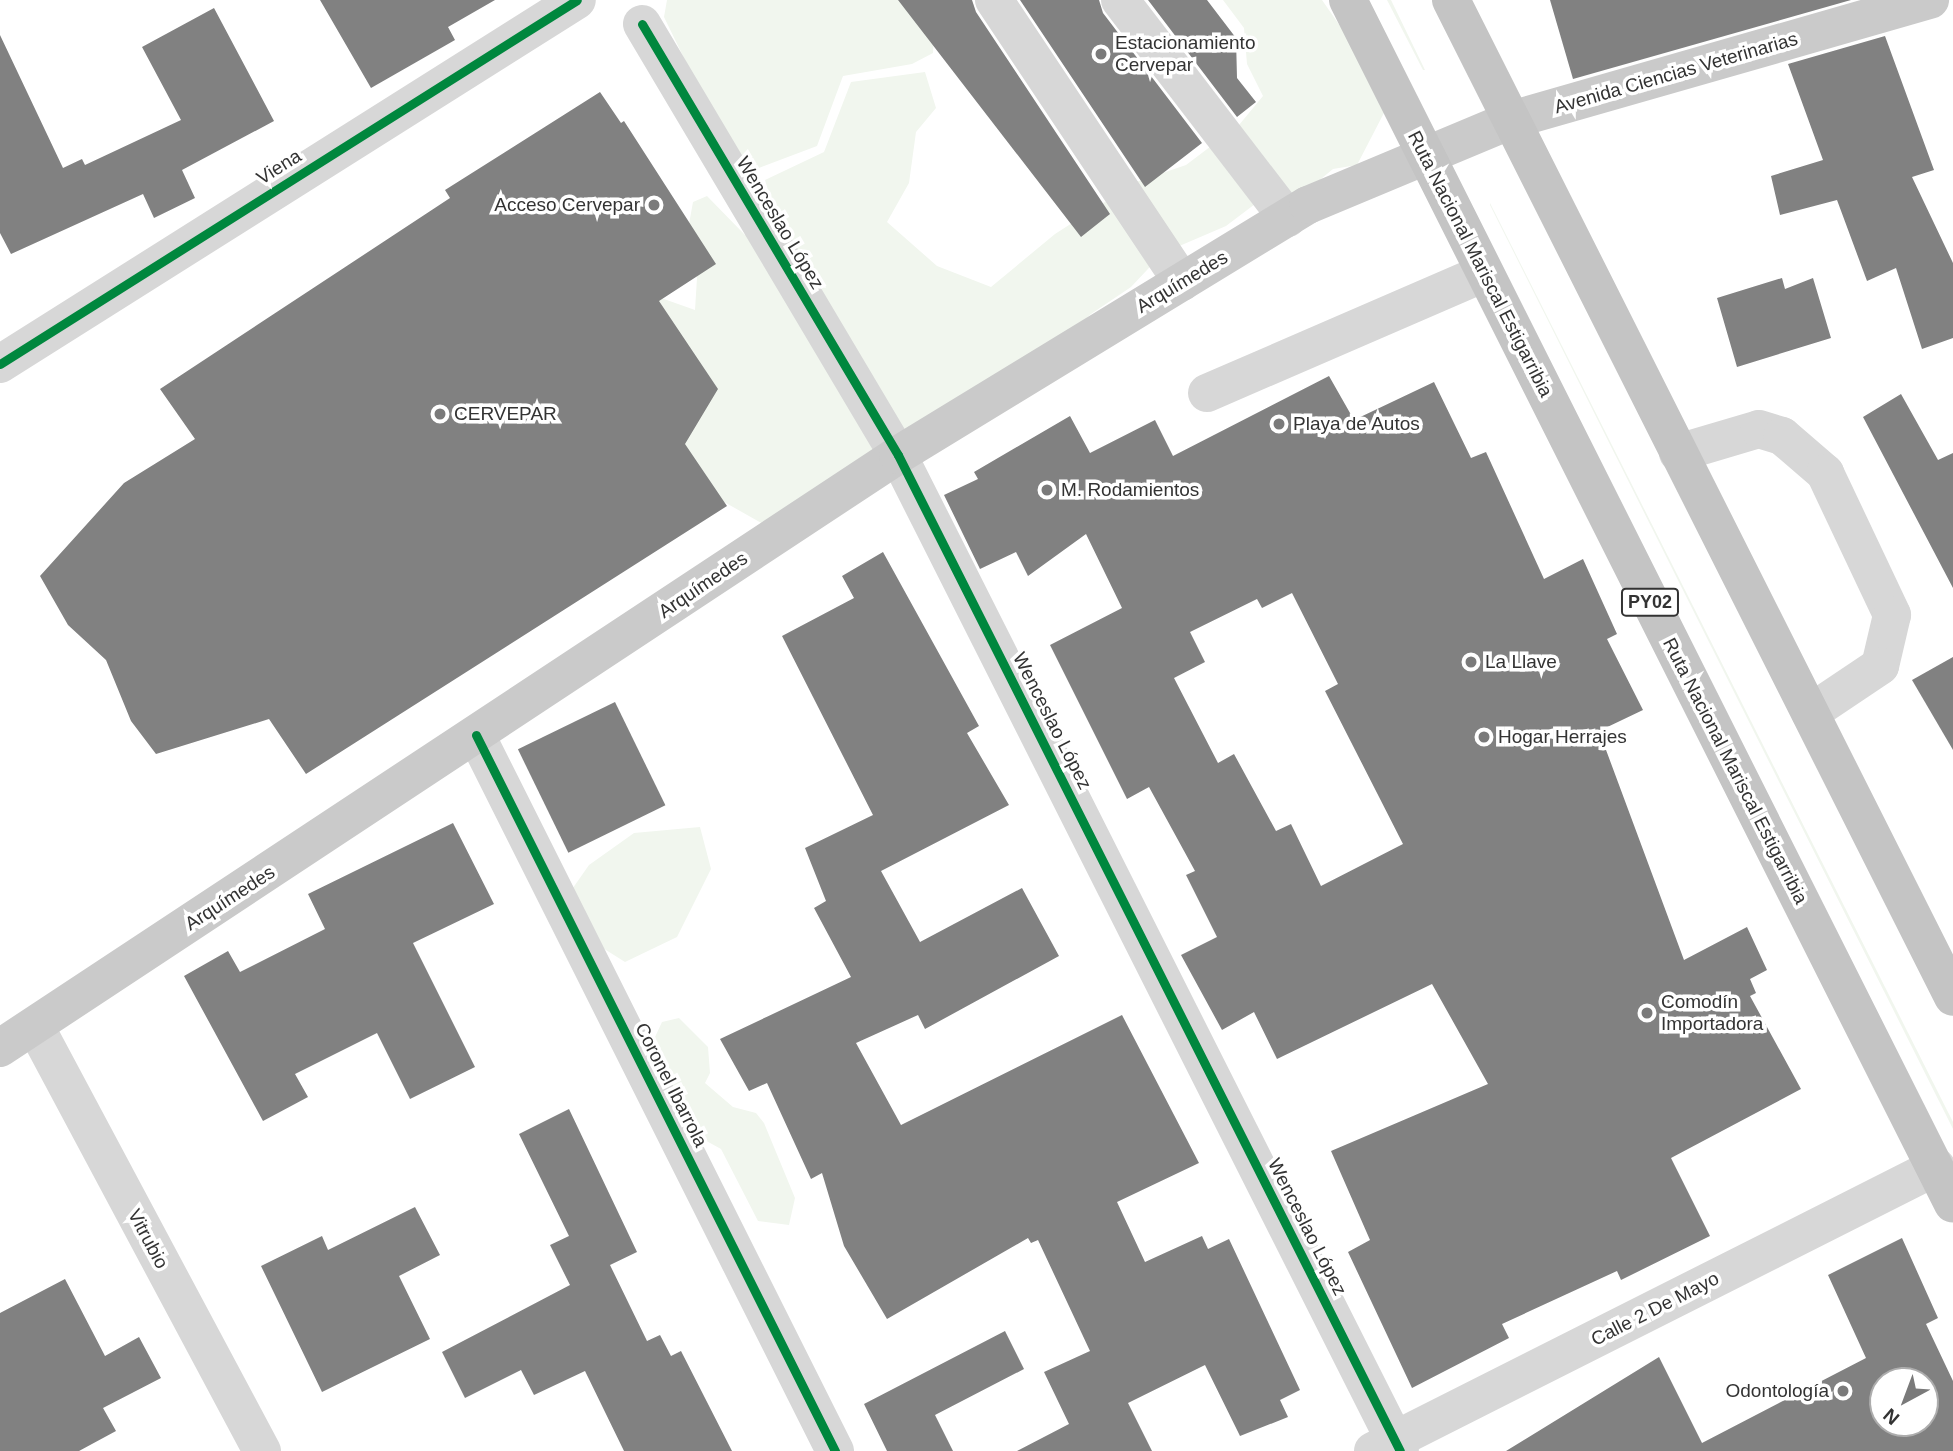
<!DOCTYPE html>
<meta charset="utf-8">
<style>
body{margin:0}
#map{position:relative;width:1953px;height:1451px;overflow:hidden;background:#fff;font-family:Helvetica,sans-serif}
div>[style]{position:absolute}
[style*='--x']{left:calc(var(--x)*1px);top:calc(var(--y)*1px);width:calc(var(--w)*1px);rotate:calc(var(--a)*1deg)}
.green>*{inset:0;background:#f1f6ee}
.building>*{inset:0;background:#818181;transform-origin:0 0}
.minor>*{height:38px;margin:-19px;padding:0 19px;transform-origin:19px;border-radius:19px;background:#d7d7d7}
.major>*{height:38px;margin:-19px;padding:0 19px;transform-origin:19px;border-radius:19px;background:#cacaca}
.highway>*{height:38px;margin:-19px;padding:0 19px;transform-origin:19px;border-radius:19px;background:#c4c4c4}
.cycleway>*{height:9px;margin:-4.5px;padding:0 4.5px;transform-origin:4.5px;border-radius:4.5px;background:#00873e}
.dots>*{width:19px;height:19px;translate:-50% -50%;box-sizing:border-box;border:4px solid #fff;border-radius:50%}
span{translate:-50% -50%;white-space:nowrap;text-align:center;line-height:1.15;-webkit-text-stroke:7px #fff;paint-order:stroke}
.shield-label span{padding:2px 5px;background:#fff;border:2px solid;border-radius:5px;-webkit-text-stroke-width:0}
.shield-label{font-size:18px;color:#333;font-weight:700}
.poi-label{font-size:19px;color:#333}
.left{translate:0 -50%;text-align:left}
.right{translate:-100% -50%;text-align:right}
.street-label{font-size:19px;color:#333}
.north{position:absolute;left:1869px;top:1367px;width:70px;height:70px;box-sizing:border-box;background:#fff;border:2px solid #adadad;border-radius:50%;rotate:221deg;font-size:19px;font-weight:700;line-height:28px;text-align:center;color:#333}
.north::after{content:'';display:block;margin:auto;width:24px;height:32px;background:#7a7a7a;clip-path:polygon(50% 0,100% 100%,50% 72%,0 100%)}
</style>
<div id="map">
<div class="green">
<i style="clip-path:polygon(667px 0,968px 0,934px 35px,933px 53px,912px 64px,843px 76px,817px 146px,751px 171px,700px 91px,664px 17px)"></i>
<i style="clip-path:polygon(1223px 0,1322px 0,1365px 62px,1386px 109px,1357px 165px,1333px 169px,1304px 193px,1259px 201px,1226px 226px,1163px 253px,1131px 287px,1091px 314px,1043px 358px,765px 525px,662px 467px,647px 293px,695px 310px,697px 278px,685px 246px,693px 202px,707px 196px,745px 235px,776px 217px,765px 180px,824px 152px,851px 82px,925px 72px,936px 108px,916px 132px,909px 183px,887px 222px,937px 266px,991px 287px,1055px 234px,1136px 182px,1186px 165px,1239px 125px,1263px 96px,1247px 64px,1244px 28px)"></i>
<i style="clip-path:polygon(1387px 0,1391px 0,1425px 70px,1423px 70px)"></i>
<i style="clip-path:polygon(1490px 203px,1953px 1122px,1953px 1129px,1490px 205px)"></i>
<i style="clip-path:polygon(700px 827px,711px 869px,677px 937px,625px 962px,579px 933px,568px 895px,589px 865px,634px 833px)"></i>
<i style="clip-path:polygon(679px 1018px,708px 1047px,710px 1073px,705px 1083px,733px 1107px,756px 1113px,764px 1123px,795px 1198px,789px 1225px,758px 1221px,721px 1149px,701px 1138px,662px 1077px,649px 1050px,662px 1022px)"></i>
</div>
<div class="building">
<i style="clip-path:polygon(320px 0,495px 0,448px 27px,455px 40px,371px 88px)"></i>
<i style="clip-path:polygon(898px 0,972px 0,976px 12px,1110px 214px,1081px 237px)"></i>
<i style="clip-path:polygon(1020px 0,1099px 0,1103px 13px,1202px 143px,1145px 187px)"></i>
<i style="clip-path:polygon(1148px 0,1207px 0,1236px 38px,1237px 78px,1256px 102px,1237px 117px)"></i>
<i style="clip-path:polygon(1550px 0,1851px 0,1573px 79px)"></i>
<i style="clip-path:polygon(214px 8px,274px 121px,182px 170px,195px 198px,154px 218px,143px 194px,11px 254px,0 233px,0 35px,63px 168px,82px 159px,85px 165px,181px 120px,142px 47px)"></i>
<i style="clip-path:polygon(1885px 36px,1934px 170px,1912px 177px,1953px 263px,1953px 338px,1922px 349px,1896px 268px,1867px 281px,1837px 200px,1780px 215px,1771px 176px,1823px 160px,1788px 64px)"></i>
<i style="clip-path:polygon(600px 92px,621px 123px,624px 121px,716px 264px,659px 301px,718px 389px,685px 444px,727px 506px,306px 774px,269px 719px,156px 754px,131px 721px,106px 660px,68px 625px,40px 576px,124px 483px,195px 439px,160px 389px,450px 198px,445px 190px)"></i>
<i style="clip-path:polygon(1782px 278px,1785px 289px,1813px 278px,1831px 338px,1737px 367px,1717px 298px)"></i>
<i style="clip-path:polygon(evenodd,1329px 376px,1354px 420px,1434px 382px,1471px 458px,1486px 452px,1544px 579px,1583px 559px,1617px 634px,1607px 639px,1643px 710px,1599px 731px,1684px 960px,1747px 927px,1767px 970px,1750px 979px,1756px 993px,1750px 996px,1801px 1089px,1671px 1158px,1710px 1236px,1621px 1280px,1617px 1271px,1502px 1324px,1509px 1338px,1412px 1388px,1348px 1252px,1370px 1240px,1331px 1151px,1488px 1084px,1432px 984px,1277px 1059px,1254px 1012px,1222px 1030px,1181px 955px,1217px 937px,1186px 875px,1195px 871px,1149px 787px,1127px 799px,1050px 645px,1122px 608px,1086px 534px,1028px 576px,1016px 552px,980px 569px,944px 495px,978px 479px,974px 472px,1070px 416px,1090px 453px,1155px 420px,1173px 456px,1329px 376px,1292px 593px,1338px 684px,1325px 691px,1403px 844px,1321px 886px,1291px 824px,1276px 831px,1234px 754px,1218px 763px,1174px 678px,1205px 662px,1190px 632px,1257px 599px,1262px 608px,1292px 593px)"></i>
<i style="clip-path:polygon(1901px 394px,1938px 460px,1953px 453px,1953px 588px,1863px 417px)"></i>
<i style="clip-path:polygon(883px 552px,979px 726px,967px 733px,1009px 805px,881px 871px,920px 942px,1022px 888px,1059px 956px,925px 1029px,918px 1015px,856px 1043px,901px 1125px,1122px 1015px,1199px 1163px,1117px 1202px,1145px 1262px,1202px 1236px,1208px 1249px,1229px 1239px,1300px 1390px,1280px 1400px,1288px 1417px,1240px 1436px,1205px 1365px,1128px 1403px,1152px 1451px,1017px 1451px,1069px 1424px,1044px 1372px,1090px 1351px,1038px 1240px,1031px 1243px,1028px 1238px,887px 1319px,844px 1246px,822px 1173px,811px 1179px,767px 1083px,749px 1091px,720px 1039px,851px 977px,814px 908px,826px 901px,805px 848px,873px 815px,782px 636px,854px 598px,842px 576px)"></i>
<i style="clip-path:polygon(1953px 657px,1953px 750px,1912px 680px)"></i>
<i style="left:615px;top:702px;width:115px;height:108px;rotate:64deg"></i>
<i style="clip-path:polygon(453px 823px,494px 904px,413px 943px,475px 1067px,410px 1099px,377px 1033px,295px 1074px,308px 1097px,263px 1121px,184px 976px,228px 951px,240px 972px,325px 929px,308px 894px)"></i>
<i style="clip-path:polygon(569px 1109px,637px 1252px,610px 1265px,647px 1341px,660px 1335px,671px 1356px,681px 1351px,732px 1451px,624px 1451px,585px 1371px,534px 1395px,521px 1370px,465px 1398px,442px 1352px,570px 1285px,550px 1245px,569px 1236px,519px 1134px)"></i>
<i style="clip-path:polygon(415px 1207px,440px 1255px,399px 1276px,430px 1339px,322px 1392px,261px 1266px,322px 1236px,328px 1250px)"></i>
<i style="clip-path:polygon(evenodd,1902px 1238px,1938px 1318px,1926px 1324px,1953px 1381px,1953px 1451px,1506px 1451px,1659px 1357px,1702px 1443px,1866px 1358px,1828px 1275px,1902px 1238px,1883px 1381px,1925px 1381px,1925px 1423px,1883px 1423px,1883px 1381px)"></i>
<i style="clip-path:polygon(65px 1279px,105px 1356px,139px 1337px,161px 1378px,103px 1408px,116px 1431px,79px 1451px,0 1451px,0 1313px)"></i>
<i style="clip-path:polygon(1005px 1331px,1024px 1369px,935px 1415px,953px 1451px,887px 1451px,864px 1404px)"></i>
</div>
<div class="minor">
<i style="--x:994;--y:0;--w:339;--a:56.3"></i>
<i style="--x:1120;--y:0;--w:275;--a:52.5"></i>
<i style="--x:642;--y:24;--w:501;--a:59.29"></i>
<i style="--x:898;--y:455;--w:1115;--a:63.25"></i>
<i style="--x:0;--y:364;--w:682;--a:-32.25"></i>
<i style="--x:1207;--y:393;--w:302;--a:-23.4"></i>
<i style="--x:1678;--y:453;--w:84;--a:-16.5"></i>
<i style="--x:1759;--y:429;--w:24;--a:17"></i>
<i style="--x:1782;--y:436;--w:57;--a:40.7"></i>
<i style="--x:1825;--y:473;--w:157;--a:64.7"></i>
<i style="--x:1892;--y:615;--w:52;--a:103.2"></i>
<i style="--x:1880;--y:666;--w:84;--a:146.1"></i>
<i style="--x:476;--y:735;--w:801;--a:63.37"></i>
<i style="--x:35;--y:1026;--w:482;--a:61.9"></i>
<i style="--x:1373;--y:1451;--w:631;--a:-26.77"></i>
</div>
<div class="major">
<i style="--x:0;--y:1048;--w:1076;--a:-33.44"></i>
<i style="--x:898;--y:455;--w:480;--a:-31.4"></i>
<i style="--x:1308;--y:205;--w:220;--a:-22.7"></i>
<i style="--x:1511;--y:120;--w:436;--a:-16"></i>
</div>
<div class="highway">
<i style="--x:1348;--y:0;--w:1347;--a:63.32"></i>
<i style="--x:1451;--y:0;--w:1116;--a:63.27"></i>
</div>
<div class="cycleway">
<i style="--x:642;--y:24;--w:501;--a:59.29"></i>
<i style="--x:898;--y:455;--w:1115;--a:63.25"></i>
<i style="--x:0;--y:364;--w:682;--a:-32.25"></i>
<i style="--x:476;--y:735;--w:801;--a:63.37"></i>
</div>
<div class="dots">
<i style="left:1101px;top:54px;background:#7a7a7a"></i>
<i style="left:654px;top:205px;background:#7a7a7a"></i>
<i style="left:440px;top:414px;background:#7a7a7a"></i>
<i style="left:1279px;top:424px;background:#7a7a7a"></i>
<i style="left:1047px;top:490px;background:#7a7a7a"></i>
<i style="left:1471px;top:662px;background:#7a7a7a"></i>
<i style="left:1484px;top:737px;background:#7a7a7a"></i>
<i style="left:1647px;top:1013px;background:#7a7a7a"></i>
<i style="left:1843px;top:1391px;background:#7a7a7a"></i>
</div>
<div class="shield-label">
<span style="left:1650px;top:602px">PY02</span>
</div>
<div class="poi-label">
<span class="left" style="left:1115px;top:54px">Estacionamiento<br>Cervepar</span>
<span class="right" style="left:640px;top:205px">Acceso Cervepar</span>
<span class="left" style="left:454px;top:414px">CERVEPAR</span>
<span class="left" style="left:1293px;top:424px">Playa de Autos</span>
<span class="left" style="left:1061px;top:490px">M. Rodamientos</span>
<span class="left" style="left:1485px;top:662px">La Llave</span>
<span class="left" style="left:1498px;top:737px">Hogar Herrajes</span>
<span class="left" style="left:1661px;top:1013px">Comodín<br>Importadora</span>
<span class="right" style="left:1829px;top:1391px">Odontología</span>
</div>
<div class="street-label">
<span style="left:1676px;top:73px;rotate:-16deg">Avenida Ciencias Veterinarias</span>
<span style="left:279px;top:167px;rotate:-32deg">Viena</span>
<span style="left:780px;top:223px;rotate:59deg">Wenceslao López</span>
<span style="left:1480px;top:264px;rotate:63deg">Ruta Nacional Mariscal Estigarribia</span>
<span style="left:1182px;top:282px;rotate:-31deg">Arquímedes</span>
<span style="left:703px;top:585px;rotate:-34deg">Arquímedes</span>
<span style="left:1052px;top:721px;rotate:63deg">Wenceslao López</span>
<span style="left:1735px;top:771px;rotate:63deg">Ruta Nacional Mariscal Estigarribia</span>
<span style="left:230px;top:898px;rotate:-33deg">Arquímedes</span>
<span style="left:671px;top:1085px;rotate:63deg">Coronel Ibarrola</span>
<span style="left:1307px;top:1227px;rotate:63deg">Wenceslao López</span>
<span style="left:148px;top:1239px;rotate:62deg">Vitrubio</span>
<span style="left:1655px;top:1309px;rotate:-27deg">Calle 2 De Mayo</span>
</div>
<div class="north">N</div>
</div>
